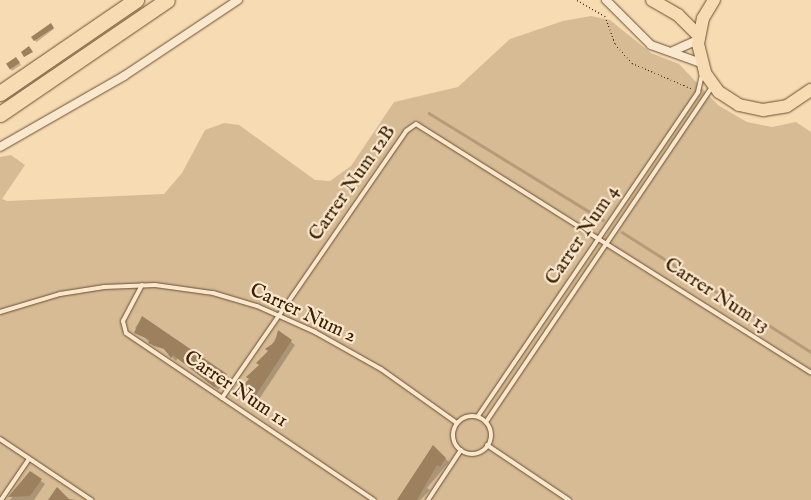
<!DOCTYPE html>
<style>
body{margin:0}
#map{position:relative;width:811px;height:500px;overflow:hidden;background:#f7dbb3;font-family:"IM FELL English",serif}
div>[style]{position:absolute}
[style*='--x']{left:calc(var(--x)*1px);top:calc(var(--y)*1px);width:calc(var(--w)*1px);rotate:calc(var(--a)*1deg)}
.green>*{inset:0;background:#d7bb95}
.shadow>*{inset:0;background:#0003;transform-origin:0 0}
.stream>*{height:2.5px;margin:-1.25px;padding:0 1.25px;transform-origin:1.25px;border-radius:1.25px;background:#b79b78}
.building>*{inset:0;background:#9d815f;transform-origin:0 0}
.path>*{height:1px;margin-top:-0.5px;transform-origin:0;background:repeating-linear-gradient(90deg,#3c2004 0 1px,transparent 0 3.5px)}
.roads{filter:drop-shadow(0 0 1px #6b4f30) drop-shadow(0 0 1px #6b4f30)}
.service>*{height:4px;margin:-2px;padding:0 2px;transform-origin:2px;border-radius:2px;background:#fae8ce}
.service>.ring{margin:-2px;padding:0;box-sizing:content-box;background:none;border:4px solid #fae8ce;border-radius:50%}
.minor>*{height:8px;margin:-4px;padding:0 4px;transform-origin:4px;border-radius:4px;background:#fae8ce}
.primary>*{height:12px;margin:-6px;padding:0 6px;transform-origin:6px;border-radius:6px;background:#f7dbb3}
.motorway>*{height:15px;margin:-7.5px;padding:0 7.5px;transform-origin:7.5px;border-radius:7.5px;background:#f7dbb3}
span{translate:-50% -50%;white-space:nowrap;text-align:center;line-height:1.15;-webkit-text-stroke:4.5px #fae8ce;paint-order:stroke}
.street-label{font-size:20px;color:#3c2004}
</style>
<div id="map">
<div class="green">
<i style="clip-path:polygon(591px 16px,610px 20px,651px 53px,679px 64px,718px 105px,747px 122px,772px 127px,796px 122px,811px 132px,811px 500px,0 500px,0 157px,11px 155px,25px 165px,2px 199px,7px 201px,164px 194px,182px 173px,205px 130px,224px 123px,239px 125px,315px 180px,330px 181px,351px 166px,394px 102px,458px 87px,510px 39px,563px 21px)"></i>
</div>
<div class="shadow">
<i style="left:51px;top:25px;width:5px;height:22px;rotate:53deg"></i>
<i style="clip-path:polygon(18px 60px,21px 65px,12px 71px,7px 64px)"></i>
<i style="clip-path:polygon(142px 318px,226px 375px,229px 378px,218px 390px,178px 358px,176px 361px,164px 349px,153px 346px,135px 328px)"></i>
<i style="clip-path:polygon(279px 332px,295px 345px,254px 407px,238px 392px,260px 366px)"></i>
<i style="clip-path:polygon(433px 447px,449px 462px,427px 488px,430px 490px,420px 500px,397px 500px)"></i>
<i style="clip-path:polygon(30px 473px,45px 484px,34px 500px,10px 500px)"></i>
</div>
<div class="stream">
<i style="--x:429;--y:113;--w:204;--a:31.6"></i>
<i style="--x:622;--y:232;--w:224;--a:32.4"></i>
</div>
<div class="building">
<i style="clip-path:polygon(51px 23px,54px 28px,34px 41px,31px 37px)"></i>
<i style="clip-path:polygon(29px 46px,33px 52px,24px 57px,21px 52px)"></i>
<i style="left:16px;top:57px;width:7px;height:12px;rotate:56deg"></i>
<i style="clip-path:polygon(142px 316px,227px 374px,218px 386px,214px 387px,173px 355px,171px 358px,164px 349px,148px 343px,150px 340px,134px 333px)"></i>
<i style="clip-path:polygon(278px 330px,292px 340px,250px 404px,237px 392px,249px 379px,246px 377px,259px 365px,256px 363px,268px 351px,265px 349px,275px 342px)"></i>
<i style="clip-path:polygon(433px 445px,446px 458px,440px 467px,437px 465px,417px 500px,397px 500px)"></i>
<i style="clip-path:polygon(30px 471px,42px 479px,30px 496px,8px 497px)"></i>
<i style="clip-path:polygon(57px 487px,69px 499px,76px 500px,48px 500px)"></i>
</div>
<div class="path">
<i style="--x:577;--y:0;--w:32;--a:30"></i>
<i style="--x:605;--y:16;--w:30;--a:70"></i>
<i style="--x:615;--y:44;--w:25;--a:48"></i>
<i style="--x:632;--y:63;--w:66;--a:23.1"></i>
</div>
<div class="roads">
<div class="service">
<i style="--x:142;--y:285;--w:41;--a:117.8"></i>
<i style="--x:123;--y:321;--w:12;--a:76"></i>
<i style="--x:126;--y:333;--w:299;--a:34"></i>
<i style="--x:0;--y:312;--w:63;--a:-16.7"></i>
<i style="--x:60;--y:294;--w:45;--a:-9"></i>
<i style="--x:104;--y:287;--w:51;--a:-2.2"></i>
<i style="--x:155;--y:285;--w:59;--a:7.9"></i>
<i style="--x:213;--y:293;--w:46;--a:16.5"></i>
<i style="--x:257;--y:306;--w:64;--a:24.1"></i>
<i style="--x:315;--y:332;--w:76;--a:29.3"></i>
<i style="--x:381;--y:369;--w:93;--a:35.4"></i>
<i style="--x:222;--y:398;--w:324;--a:-55.4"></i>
<i style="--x:406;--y:131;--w:12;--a:-35"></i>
<i style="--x:416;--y:124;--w:467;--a:32.2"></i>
<i style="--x:478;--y:416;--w:392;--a:-55.8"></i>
<i style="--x:698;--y:92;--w:17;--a:-77"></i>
<i class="ring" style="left:453px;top:416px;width:34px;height:34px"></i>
<i style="--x:486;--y:422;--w:405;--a:-56"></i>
<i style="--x:0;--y:439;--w:110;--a:33.8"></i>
<i style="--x:487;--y:445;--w:99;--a:33.9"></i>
<i style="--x:1;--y:500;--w:50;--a:-55.7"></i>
<i style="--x:428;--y:500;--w:60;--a:-56.6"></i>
</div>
<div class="minor">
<i style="--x:606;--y:0;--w:64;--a:45"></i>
<i style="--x:651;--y:45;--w:53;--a:19.8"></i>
<i style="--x:673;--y:51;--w:27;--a:-24"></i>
<i style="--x:0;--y:147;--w:143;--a:-29.8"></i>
<i style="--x:124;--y:76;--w:137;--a:-33.7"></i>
</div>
<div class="primary">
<i style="--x:652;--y:0;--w:30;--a:30"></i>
<i style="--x:678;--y:15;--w:28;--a:45"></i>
<i style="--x:714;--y:0;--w:21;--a:121"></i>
<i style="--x:703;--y:18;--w:26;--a:101"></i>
<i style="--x:698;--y:44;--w:30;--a:76"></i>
<i style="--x:705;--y:73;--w:24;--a:54"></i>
<i style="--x:719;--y:92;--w:24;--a:33"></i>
<i style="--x:739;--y:105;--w:25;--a:12"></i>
<i style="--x:763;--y:110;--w:24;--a:-9"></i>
<i style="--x:787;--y:106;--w:29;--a:-34"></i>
</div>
<div class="motorway">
<i style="--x:0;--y:93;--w:165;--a:-34.4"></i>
<i style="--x:0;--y:114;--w:202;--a:-34.3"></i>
</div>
</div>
<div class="street-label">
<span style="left:352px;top:183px;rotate:-55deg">Carrer Num 12B</span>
<span style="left:582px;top:235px;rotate:-56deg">Carrer Num 4</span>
<span style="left:717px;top:295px;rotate:33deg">Carrer Num 13</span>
<span style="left:303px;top:313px;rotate:25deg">Carrer Num 2</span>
<span style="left:236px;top:389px;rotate:34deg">Carrer Num 11</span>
</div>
</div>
